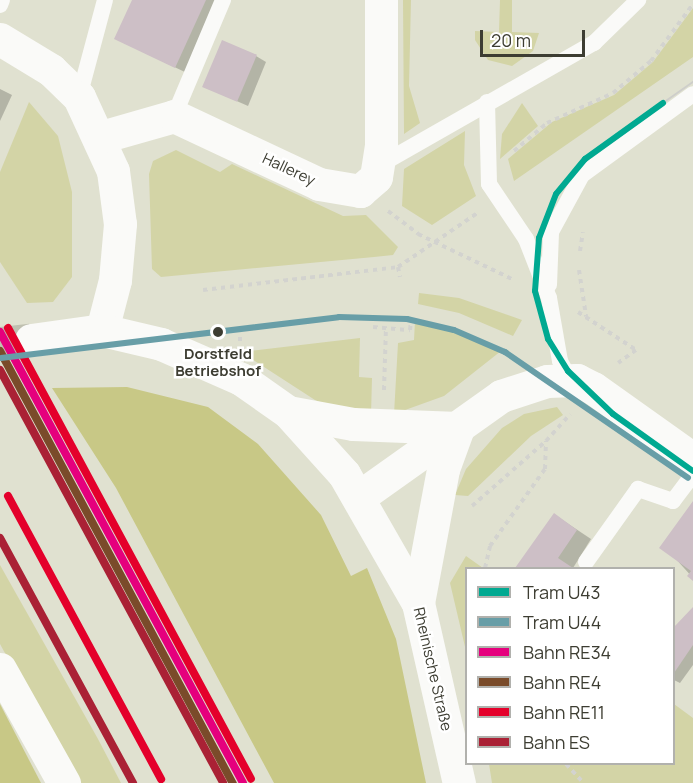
<!DOCTYPE html>
<meta charset="utf-8">
<style>
body{margin:0}
#map{position:relative;width:693px;height:783px;overflow:hidden;background:#e0e1d0;font-family:Manrope,sans-serif}
div>[style]{position:absolute}
[style*='--x']{left:calc(var(--x)*1px);top:calc(var(--y)*1px);width:calc(var(--w)*1px);rotate:calc(var(--a)*1deg)}
.green>*{inset:0;background:#d3d4a6}
.forest>*{inset:0;background:#c8c886}
.shadow>*{inset:0;background:#0003}
.building>*{inset:0;background:#cdbfc6;transform-origin:0 0}
.secondary-tunnel>*{height:33px;margin-top:-16.5px;transform-origin:0;background:repeating-linear-gradient(90deg,#bfc0b0 0 33px,transparent 0 49px)}
.path>*{height:4px;margin-top:-2px;transform-origin:0;background:repeating-linear-gradient(90deg,#d3d3cf 0 4.5px,transparent 0 9px)}
.lane>*{height:16px;margin:-8px;padding:0 8px;transform-origin:8px;border-radius:8px;background:#fafaf8}
.street>*{height:33px;margin:-16.5px;padding:0 16.5px;transform-origin:16.5px;border-radius:16.5px;background:#fafaf8}
.secondary>*{height:33px;margin:-16.5px;padding:0 16.5px;transform-origin:16.5px;border-radius:16.5px;background:#fafaf8}
.tram>*{height:1.5px;margin:-0.75px;padding:0 0.75px;transform-origin:0.75px;border-radius:0.75px;background:#cececa}
.rail-1>*{height:8px;margin:-4px;padding:0 4px;transform-origin:4px;border-radius:4px;background:#e5007d}
.rail-2>*{height:8px;margin:-4px;padding:0 4px;transform-origin:4px;border-radius:4px;background:#7a4b2a}
.rail-3>*{height:8px;margin:-4px;padding:0 4px;transform-origin:4px;border-radius:4px;background:#e4002b}
.rail-4>*{height:8px;margin:-4px;padding:0 4px;transform-origin:4px;border-radius:4px;background:#aa2135}
.tram-1>*{height:6px;margin:-3px;padding:0 3px;transform-origin:3px;border-radius:3px;background:#00a991}
.tram-2>*{height:6px;margin:-3px;padding:0 3px;transform-origin:3px;border-radius:3px;background:#689ea7}
.dots>*{width:16px;height:16px;translate:-50% -50%;box-sizing:border-box;border:3px solid #fff;border-radius:50%}
span{translate:-50% -50%;white-space:nowrap;text-align:center;line-height:1.15;-webkit-text-stroke:5px #fff;paint-order:stroke}
.street-label{font-size:15px;color:#3d3d32}
.stop-label{font-size:15px;color:#3d3d32;font-weight:700}
.legend{position:absolute;left:465px;top:567px;width:210px;height:198px;box-sizing:border-box;background:#fff;border:2px solid #b1b1ad;margin:0;padding:8px 10px;list-style:none;font-size:18px;color:#3d3d32}
.legend li{display:flex;align-items:center;gap:12px;height:30px}
.legend b{width:30px;border:2px solid #b1b1ad}
.scale{position:absolute;left:480px;top:30px;width:105px;height:27px;box-sizing:border-box;border:3px solid #3d3d32;border-top:0;padding-left:8px;font-size:18px;line-height:21px;white-space:nowrap;color:#3d3d32;-webkit-text-stroke:4px #fff;paint-order:stroke}
</style>
<div id="map">
<div class="green">
<i style="clip-path:polygon(403px 0,411px 0,409px 86px,420px 123px,404px 134px)"></i>
<i style="clip-path:polygon(500px 0,512px 0,512px 32px,539px 33px,533px 51px,512px 66px,488px 60px,475px 40px,475px 31px,499px 32px)"></i>
<i style="clip-path:polygon(693px 8px,693px 57px,514px 181px,508px 159px,552px 122px,614px 95px,653px 62px)"></i>
<i style="clip-path:polygon(29px 102px,58px 136px,72px 192px,72px 277px,53px 302px,27px 303px,0 262px,0 172px)"></i>
<i style="clip-path:polygon(522px 103px,538px 126px,500px 159px,502px 134px)"></i>
<i style="clip-path:polygon(465px 131px,464px 165px,476px 196px,432px 225px,402px 206px,404px 169px)"></i>
<i style="clip-path:polygon(176px 150px,220px 172px,232px 164px,343px 216px,366px 215px,398px 247px,393px 255px,374px 257px,161px 277px,152px 269px,149px 174px,153px 161px)"></i>
<i style="clip-path:polygon(419px 293px,459px 298px,522px 320px,513px 336px,459px 313px,418px 304px)"></i>
<i style="clip-path:polygon(415px 321px,469px 334px,501px 351px,444px 396px,394px 414px,398px 343px,414px 340px)"></i>
<i style="clip-path:polygon(360px 338px,359px 377px,372px 378px,371px 415px,343px 412px,315px 400px,241px 352px)"></i>
<i style="clip-path:polygon(557px 407px,563px 415px,531px 436px,468px 496px,455px 495px,466px 469px,502px 428px,524px 414px)"></i>
<i style="clip-path:polygon(466px 556px,483px 568px,466px 568px,466px 651px,450px 583px)"></i>
<i style="clip-path:polygon(0 565px,98px 739px,121px 783px,76px 783px,0 644px)"></i>
<i style="clip-path:polygon(674px 704px,693px 718px,693px 783px,492px 783px,489px 764px,674px 764px)"></i>
</div>
<div class="forest">
<i style="clip-path:polygon(127px 387px,208px 407px,258px 444px,321px 515px,351px 576px,367px 568px,396px 639px,426px 783px,274px 783px,116px 488px,52px 388px)"></i>
<i style="clip-path:polygon(0 704px,41px 783px,0 783px)"></i>
</div>
<div class="shadow">
<i style="clip-path:polygon(134px 0,224px 0,189px 74px,116px 39px)"></i>
<i style="clip-path:polygon(256px 56px,266px 62px,248px 106px,205px 87px)"></i>
<i style="clip-path:polygon(0 89px,12px 95px,0 121px)"></i>
<i style="clip-path:polygon(693px 504px,693px 578px,675px 558px)"></i>
<i style="clip-path:polygon(555px 515px,591px 539px,573px 568px,517px 568px)"></i>
<i style="clip-path:polygon(693px 608px,693px 665px,680px 683px,674px 680px,674px 630px)"></i>
</div>
<div class="building">
<i style="clip-path:polygon(132px 0,206px 0,175px 68px,114px 39px)"></i>
<i style="left:222px;top:40px;width:38px;height:51px;rotate:23deg"></i>
<i style="clip-path:polygon(693px 501px,693px 581px,687px 576px,691px 571px,659px 548px)"></i>
<i style="clip-path:polygon(554px 513px,577px 530px,558px 558px,573px 568px,515px 568px)"></i>
<i style="clip-path:polygon(693px 607px,693px 645px,674px 673px,674px 627px)"></i>
</div>
<div class="secondary-tunnel">
<i style="--x:0;--y:343;--w:31;--a:-6"></i>
</div>
<div class="path">
<i style="--x:514;--y:151;--w:43;--a:-40.3"></i>
<i style="--x:547;--y:123;--w:72;--a:-24.4"></i>
<i style="--x:613;--y:93;--w:50;--a:-40.1"></i>
<i style="--x:651;--y:61;--w:71;--a:-53.6"></i>
<i style="--x:388;--y:211;--w:38;--a:37"></i>
<i style="--x:418;--y:234;--w:104;--a:25.6"></i>
<i style="--x:580;--y:251;--w:19;--a:-81"></i>
<i style="--x:398;--y:267;--w:10;--a:79"></i>
<i style="--x:579;--y:270;--w:47;--a:81.3"></i>
<i style="--x:203;--y:290;--w:196;--a:-6.7"></i>
<i style="--x:398;--y:267;--w:98;--a:-34.2"></i>
<i style="--x:578;--y:312;--w:69;--a:33.2"></i>
<i style="--x:636;--y:350;--w:22;--a:144"></i>
<i style="--x:373;--y:327;--w:37;--a:5"></i>
<i style="--x:410;--y:330;--w:10;--a:-84"></i>
<i style="--x:238;--y:339;--w:9;--a:0"></i>
<i style="--x:384;--y:390;--w:62;--a:-88.2"></i>
<i style="--x:472;--y:506;--w:98;--a:-41.3"></i>
<i style="--x:485;--y:568;--w:23;--a:-77"></i>
<i style="--x:490;--y:546;--w:95;--a:-54.5"></i>
<i style="--x:545;--y:469;--w:28;--a:-88"></i>
<i style="--x:546;--y:441;--w:36;--a:-48"></i>
<i style="--x:566;--y:764;--w:26;--a:47"></i>
</div>
<div class="lane">
<i style="--x:0;--y:5;--w:5;--a:-68"></i>
<i style="--x:79;--y:97;--w:100;--a:-75"></i>
<i style="--x:487;--y:102;--w:82;--a:88.6"></i>
<i style="--x:489;--y:184;--w:66;--a:56.1"></i>
<i style="--x:526;--y:239;--w:63;--a:68.7"></i>
<i style="--x:549;--y:298;--w:64;--a:80.1"></i>
<i style="--x:560;--y:361;--w:21;--a:62"></i>
<i style="--x:174;--y:116;--w:126;--a:-67.1"></i>
<i style="--x:378;--y:166;--w:249;--a:-29.7"></i>
<i style="--x:594;--y:43;--w:62;--a:-44.3"></i>
<i style="--x:549;--y:285;--w:53;--a:-87.8"></i>
<i style="--x:551;--y:232;--w:65;--a:-61.5"></i>
<i style="--x:582;--y:175;--w:137;--a:-36.1"></i>
<i style="--x:586;--y:562;--w:90;--a:-54.5"></i>
<i style="--x:638;--y:489;--w:37;--a:19"></i>
<i style="--x:673;--y:501;--w:34;--a:-53"></i>
</div>
<div class="street">
<i style="--x:0;--y:39;--w:60;--a:31.3"></i>
<i style="--x:51;--y:70;--w:39;--a:44"></i>
<i style="--x:79;--y:97;--w:81;--a:65.3"></i>
<i style="--x:113;--y:171;--w:53;--a:82.5"></i>
<i style="--x:120;--y:224;--w:56;--a:95.1"></i>
<i style="--x:115;--y:280;--w:52;--a:104.6"></i>
<i style="--x:101;--y:137;--w:76;--a:-16"></i>
<i style="--x:174;--y:116;--w:160;--a:25.1"></i>
<i style="--x:319;--y:184;--w:42;--a:9.7"></i>
<i style="--x:360;--y:191;--w:21;--a:-41"></i>
<i style="--x:376;--y:177;--w:33;--a:-81"></i>
<i style="--x:381;--y:144;--w:144;--a:-90"></i>
<i style="--x:288;--y:412;--w:66;--a:10.5"></i>
<i style="--x:353;--y:424;--w:105;--a:2.2"></i>
<i style="--x:359;--y:497;--w:174;--a:-35.4"></i>
<i style="--x:501;--y:396;--w:48;--a:-18.1"></i>
<i style="--x:547;--y:381;--w:30;--a:-2"></i>
<i style="--x:577;--y:380;--w:18;--a:27"></i>
<i style="--x:593;--y:388;--w:123;--a:35.4"></i>
<i style="--x:418;--y:603;--w:136;--a:-79.4"></i>
<i style="--x:443;--y:469;--w:44;--a:-69.9"></i>
<i style="--x:0;--y:669;--w:131;--a:60.7"></i>
</div>
<div class="secondary">
<i style="--x:31;--y:340;--w:72;--a:-8"></i>
<i style="--x:102;--y:330;--w:61;--a:13.3"></i>
<i style="--x:161;--y:344;--w:87;--a:23.6"></i>
<i style="--x:241;--y:379;--w:57;--a:35.1"></i>
<i style="--x:288;--y:412;--w:84;--a:47.9"></i>
<i style="--x:344;--y:474;--w:149;--a:60.2"></i>
<i style="--x:418;--y:603;--w:185;--a:77.2"></i>
</div>
<div class="tram">
<i style="--x:663;--y:103;--w:37;--a:-35"></i>
</div>
<div class="rail-1">
<i style="--x:0;--y:332;--w:512;--a:61.68"></i>
</div>
<div class="rail-2">
<i style="--x:0;--y:351;--w:491;--a:61.7"></i>
</div>
<div class="rail-3">
<i style="--x:8;--y:328;--w:512;--a:61.68"></i>
<i style="--x:8;--y:496;--w:322;--a:61.6"></i>
</div>
<div class="rail-4">
<i style="--x:0;--y:370;--w:469;--a:61.6"></i>
<i style="--x:0;--y:538;--w:279;--a:61.5"></i>
</div>
<div class="tram-1">
<i style="--x:663;--y:103;--w:96;--a:144.3"></i>
<i style="--x:585;--y:159;--w:45;--a:129.6"></i>
<i style="--x:556;--y:194;--w:47;--a:111.1"></i>
<i style="--x:539;--y:238;--w:53;--a:94.3"></i>
<i style="--x:535;--y:291;--w:50;--a:74.8"></i>
<i style="--x:548;--y:339;--w:38;--a:58"></i>
<i style="--x:568;--y:371;--w:62;--a:43.7"></i>
<i style="--x:613;--y:414;--w:98;--a:35.5"></i>
</div>
<div class="tram-2">
<i style="--x:1;--y:358;--w:340;--a:-6.9"></i>
<i style="--x:339;--y:317;--w:68;--a:1.7"></i>
<i style="--x:407;--y:319;--w:48;--a:13.2"></i>
<i style="--x:454;--y:330;--w:56;--a:23.3"></i>
<i style="--x:505;--y:352;--w:222;--a:34.5"></i>
</div>
<div class="dots">
<i style="left:218px;top:332px;background:#3d3d32"></i>
</div>
<div class="street-label">
<span style="left:289px;top:169px;rotate:25deg">Hallerey</span>
<span style="left:433px;top:669px;rotate:77deg">Rheinische Straße</span>
</div>
<div class="stop-label">
<span style="left:218px;top:362px">Dorstfeld<br>Betriebshof</span>
</div>
<ul class="legend">
<li><b style="height:8px;background:#00a991"></b>Tram U43</li>
<li><b style="height:8px;background:#689ea7"></b>Tram U44</li>
<li><b style="height:8px;background:#e5007d"></b>Bahn RE34</li>
<li><b style="height:8px;background:#7a4b2a"></b>Bahn RE4</li>
<li><b style="height:8px;background:#e4002b"></b>Bahn RE11</li>
<li><b style="height:8px;background:#aa2135"></b>Bahn ES</li>
</ul>
<div class="scale">20 m</div>
</div>
